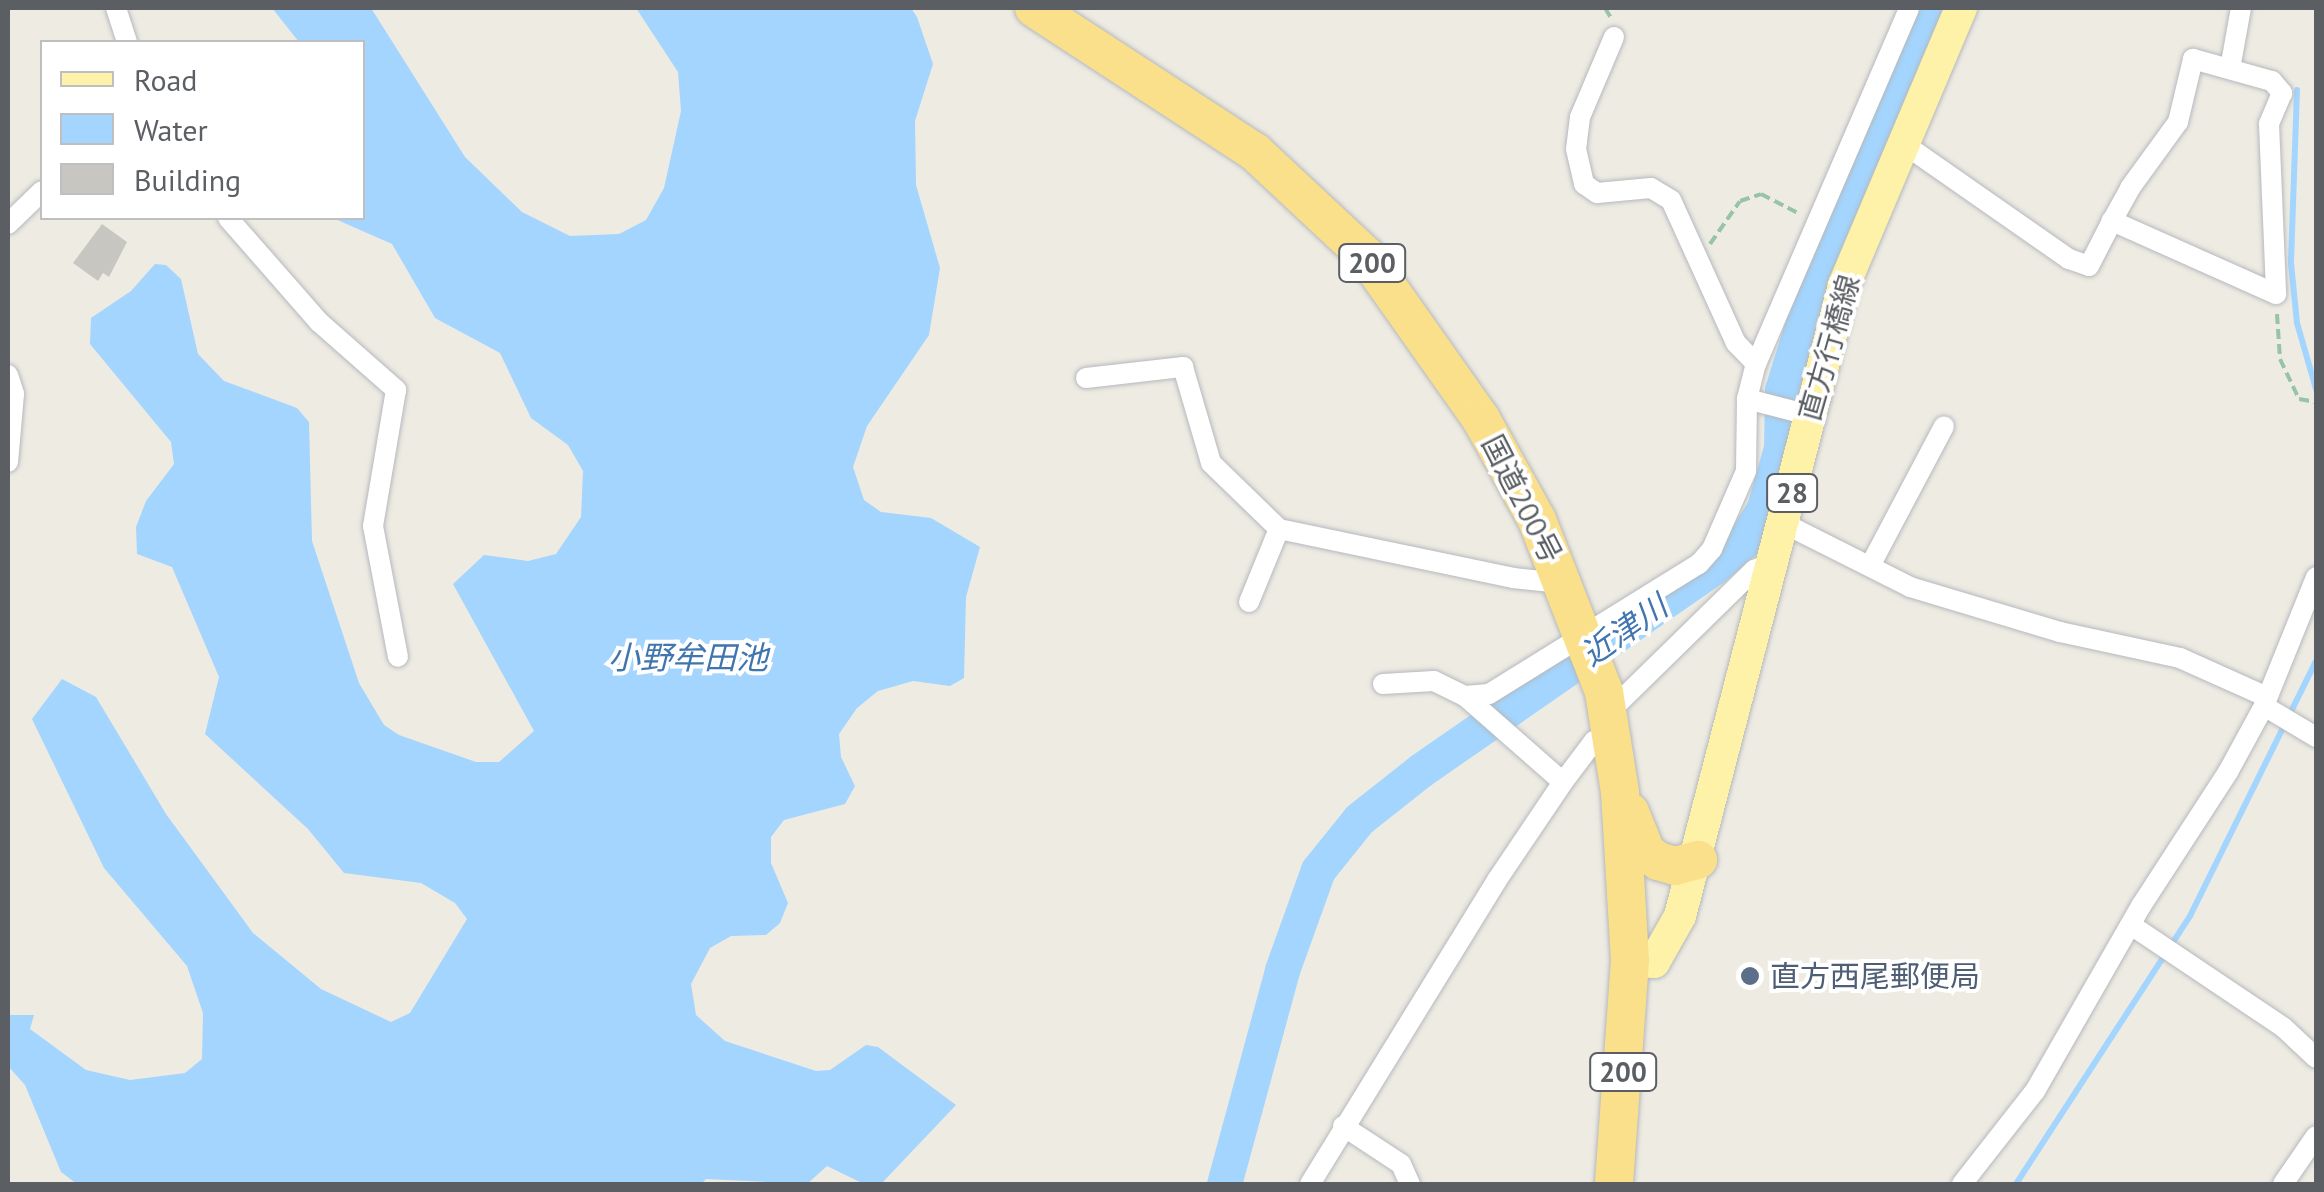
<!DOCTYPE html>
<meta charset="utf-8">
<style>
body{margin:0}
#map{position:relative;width:2324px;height:1192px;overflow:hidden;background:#eeebe3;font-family:"PT Sans","Noto Sans JP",sans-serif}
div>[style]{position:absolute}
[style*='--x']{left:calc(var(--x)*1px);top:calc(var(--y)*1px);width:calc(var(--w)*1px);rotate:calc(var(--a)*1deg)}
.water>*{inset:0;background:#a3d5fe}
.stream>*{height:6px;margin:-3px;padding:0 3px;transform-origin:3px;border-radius:3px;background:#a3d5fe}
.river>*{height:35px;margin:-17.5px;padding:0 17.5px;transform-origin:17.5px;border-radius:17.5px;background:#a3d5fe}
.building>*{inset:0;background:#c8c6c0}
.path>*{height:4px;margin-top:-2px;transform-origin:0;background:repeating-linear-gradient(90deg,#97c4a5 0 10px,transparent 0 15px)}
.roads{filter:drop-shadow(0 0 2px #b5b9bd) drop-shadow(0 0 2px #b5b9bd)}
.street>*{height:20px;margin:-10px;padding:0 10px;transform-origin:10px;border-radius:10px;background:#fff}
.primary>*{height:32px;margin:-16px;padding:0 16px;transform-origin:16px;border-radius:16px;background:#fef1a8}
.highway>*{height:38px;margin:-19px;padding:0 19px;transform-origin:19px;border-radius:19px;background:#fbe08c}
.dots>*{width:28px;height:28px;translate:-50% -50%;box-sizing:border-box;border:5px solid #fff;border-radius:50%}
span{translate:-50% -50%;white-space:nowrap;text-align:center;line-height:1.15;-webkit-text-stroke:8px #fff;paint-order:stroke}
.shield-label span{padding:2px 8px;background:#fff;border:2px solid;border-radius:8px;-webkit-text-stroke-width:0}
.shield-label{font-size:28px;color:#5b5f63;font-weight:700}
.street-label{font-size:30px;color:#5b5f63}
.service-label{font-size:30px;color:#4e5e75}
.left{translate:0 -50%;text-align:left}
.water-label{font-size:32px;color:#4075af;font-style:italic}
.frame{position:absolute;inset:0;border:10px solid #5b5f63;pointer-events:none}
.legend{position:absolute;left:40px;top:40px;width:325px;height:180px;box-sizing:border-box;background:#fff;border:2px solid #bdbfc1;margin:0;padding:12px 18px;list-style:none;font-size:30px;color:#5b5f63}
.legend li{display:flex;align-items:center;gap:20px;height:50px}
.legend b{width:50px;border:2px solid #bdbfc1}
</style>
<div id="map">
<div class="water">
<i style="clip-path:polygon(272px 8px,371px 8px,465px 157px,522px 212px,570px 236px,619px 234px,646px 220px,664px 188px,681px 111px,678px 72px,636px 8px,911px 8px,917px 17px,933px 64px,915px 121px,916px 185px,940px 268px,929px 335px,867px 426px,853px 467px,864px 500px,881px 512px,931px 518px,980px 547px,966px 597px,964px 678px,950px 686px,913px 681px,878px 691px,857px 708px,839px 734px,841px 757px,855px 786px,845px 804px,784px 820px,771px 837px,771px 863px,788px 903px,780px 923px,766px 935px,731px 936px,710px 948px,691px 984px,696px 1015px,725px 1041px,816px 1071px,830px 1070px,866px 1045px,878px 1047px,956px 1105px,881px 1184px,864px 1184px,827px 1166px,807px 1184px,706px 1179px,701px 1184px,77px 1184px,61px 1172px,25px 1085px,8px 1066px,8px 1015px,34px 1015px,30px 1029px,86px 1070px,130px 1080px,185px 1073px,202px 1059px,203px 1013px,187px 966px,104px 868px,32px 719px,62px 679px,96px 697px,166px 814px,253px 933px,321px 989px,391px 1022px,410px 1013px,467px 919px,455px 903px,421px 883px,344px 873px,308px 829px,205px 734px,219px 677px,172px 567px,137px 554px,136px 527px,146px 501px,174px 464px,171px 442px,90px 344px,91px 318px,131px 291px,155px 264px,166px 265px,181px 279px,198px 354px,224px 381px,297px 408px,309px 422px,312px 541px,359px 683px,384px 725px,399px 735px,476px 762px,499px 762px,534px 731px,453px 584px,484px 555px,528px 561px,556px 554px,581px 517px,583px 471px,568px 445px,531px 418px,500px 353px,435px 318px,392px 244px,333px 218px,362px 218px,362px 42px,299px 42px)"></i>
</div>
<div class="stream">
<i style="--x:2297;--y:90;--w:173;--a:92"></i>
<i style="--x:2291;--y:263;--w:60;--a:84.3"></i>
<i style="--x:2297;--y:323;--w:69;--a:73.9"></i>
<i style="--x:2016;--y:1184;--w:320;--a:-57"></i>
<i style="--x:2190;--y:916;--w:284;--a:-63.7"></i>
</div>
<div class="river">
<i style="--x:1224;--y:1184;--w:222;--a:-74.8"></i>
<i style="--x:1282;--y:970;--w:106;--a:-70.2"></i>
<i style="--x:1318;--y:870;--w:65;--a:-51.2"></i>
<i style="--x:1359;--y:819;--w:79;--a:-38.3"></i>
<i style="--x:1421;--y:770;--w:355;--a:-34.7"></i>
<i style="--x:1713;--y:568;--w:40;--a:-41"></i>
<i style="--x:1743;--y:542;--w:40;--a:-58"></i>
<i style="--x:1764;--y:508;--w:62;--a:-74.2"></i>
<i style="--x:1781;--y:448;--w:58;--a:-89"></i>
<i style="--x:1782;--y:390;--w:155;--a:-72.7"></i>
<i style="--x:1828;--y:242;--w:255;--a:-66.7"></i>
</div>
<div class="building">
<i style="clip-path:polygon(102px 224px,127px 242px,109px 277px,103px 273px,98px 281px,73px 263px)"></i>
</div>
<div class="path">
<i style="--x:1605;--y:8;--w:12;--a:59"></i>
<i style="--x:1710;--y:244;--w:52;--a:-55.1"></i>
<i style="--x:1740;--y:201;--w:22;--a:-18"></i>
<i style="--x:1761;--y:194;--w:42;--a:27.2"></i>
<i style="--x:2277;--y:314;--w:45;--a:86.2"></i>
<i style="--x:2280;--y:359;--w:44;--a:64.6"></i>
<i style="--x:2299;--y:399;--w:17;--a:10"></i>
</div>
<div class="roads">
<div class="street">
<i style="--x:116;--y:8;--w:36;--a:72"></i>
<i style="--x:1614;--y:37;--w:87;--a:113"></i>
<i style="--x:1580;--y:117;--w:32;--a:97"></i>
<i style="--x:1576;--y:149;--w:36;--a:77"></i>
<i style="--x:1584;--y:184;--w:16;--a:35"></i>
<i style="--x:1597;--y:193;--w:54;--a:-5.3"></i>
<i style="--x:1651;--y:188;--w:23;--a:31"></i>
<i style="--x:1671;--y:200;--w:157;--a:65.6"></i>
<i style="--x:1736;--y:343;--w:29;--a:46"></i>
<i style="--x:2230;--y:69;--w:62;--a:-79.8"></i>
<i style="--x:1904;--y:144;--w:201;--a:34.9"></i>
<i style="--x:2069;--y:259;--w:21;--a:19"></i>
<i style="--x:2089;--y:266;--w:51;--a:-62.9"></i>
<i style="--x:2112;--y:221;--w:38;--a:-61"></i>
<i style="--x:2130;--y:188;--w:82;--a:-54"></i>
<i style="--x:2178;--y:122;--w:65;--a:-76.6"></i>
<i style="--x:2193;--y:59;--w:82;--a:15.6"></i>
<i style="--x:2272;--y:81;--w:16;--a:50"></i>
<i style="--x:2282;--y:93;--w:34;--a:113"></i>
<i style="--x:2269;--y:124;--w:170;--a:87.6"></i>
<i style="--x:2276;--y:294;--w:180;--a:-156"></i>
<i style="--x:228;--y:218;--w:138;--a:48.8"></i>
<i style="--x:319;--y:322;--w:103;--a:41.4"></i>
<i style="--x:396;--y:390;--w:138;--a:99.6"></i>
<i style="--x:373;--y:526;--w:133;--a:79.2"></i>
<i style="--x:8;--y:224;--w:47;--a:-44.1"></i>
<i style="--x:8;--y:375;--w:20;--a:72"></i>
<i style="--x:14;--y:394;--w:68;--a:95"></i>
<i style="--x:1086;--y:378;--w:98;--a:-6.5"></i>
<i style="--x:1183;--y:367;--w:100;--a:73.7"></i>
<i style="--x:1211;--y:463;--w:95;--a:44.1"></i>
<i style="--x:1279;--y:529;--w:239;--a:11.8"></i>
<i style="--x:1513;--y:578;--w:36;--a:6"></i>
<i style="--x:1549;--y:582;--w:13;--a:-39"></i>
<i style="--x:1747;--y:399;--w:64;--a:14.5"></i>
<i style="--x:1785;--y:524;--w:140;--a:26.7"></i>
<i style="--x:1910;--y:587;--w:157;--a:16.7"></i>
<i style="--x:2060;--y:632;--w:123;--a:12.2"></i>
<i style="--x:2180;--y:658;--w:95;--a:24.1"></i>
<i style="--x:1870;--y:566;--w:158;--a:-62.1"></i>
<i style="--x:1249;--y:602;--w:79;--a:-67.7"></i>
<i style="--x:1383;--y:684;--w:51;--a:-3.4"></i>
<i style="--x:1434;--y:681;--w:34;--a:26"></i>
<i style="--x:1465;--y:696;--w:24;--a:-5"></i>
<i style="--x:1489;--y:694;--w:247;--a:-31.8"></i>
<i style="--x:1699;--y:564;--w:20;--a:-49"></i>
<i style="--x:1712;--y:549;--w:85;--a:-66.4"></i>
<i style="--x:1746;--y:471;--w:72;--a:-89.2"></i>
<i style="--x:1747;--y:399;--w:36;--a:-76"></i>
<i style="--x:1756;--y:364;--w:387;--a:-66.7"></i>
<i style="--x:1465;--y:696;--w:130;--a:41.3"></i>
<i style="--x:2264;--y:706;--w:61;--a:30.8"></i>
<i style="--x:1607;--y:714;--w:206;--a:-44.4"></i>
<i style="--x:1754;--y:570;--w:22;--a:-22"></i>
<i style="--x:2131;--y:925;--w:183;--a:33.9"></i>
<i style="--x:2283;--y:1027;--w:45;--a:43.2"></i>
<i style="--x:1343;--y:1126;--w:69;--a:33.2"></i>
<i style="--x:1401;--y:1164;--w:22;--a:66"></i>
<i style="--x:1310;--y:1184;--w:357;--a:-58.4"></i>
<i style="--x:1497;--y:880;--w:118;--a:-56"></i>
<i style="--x:1563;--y:782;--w:51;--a:-52.9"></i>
<i style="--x:1594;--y:741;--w:17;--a:-24"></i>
<i style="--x:1962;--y:1184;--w:118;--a:-51.9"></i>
<i style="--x:2035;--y:1091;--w:213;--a:-60.2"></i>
<i style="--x:2141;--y:906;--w:160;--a:-57"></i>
<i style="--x:2228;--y:772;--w:75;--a:-61.4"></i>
<i style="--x:2264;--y:706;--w:139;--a:-68"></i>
<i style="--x:2283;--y:1184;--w:58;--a:-55.5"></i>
</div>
<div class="primary">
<i style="--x:1630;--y:960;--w:24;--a:5"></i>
<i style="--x:1654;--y:962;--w:53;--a:-60.5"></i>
<i style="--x:1680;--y:916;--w:652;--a:-75.43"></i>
<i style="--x:1844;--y:285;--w:301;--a:-67.1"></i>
</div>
<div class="highway">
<i style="--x:1034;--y:8;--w:264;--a:33.1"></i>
<i style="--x:1255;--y:152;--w:152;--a:43.1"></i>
<i style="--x:1366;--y:256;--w:199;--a:54.8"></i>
<i style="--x:1481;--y:419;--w:115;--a:61"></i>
<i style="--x:1537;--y:520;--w:185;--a:68.7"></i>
<i style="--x:1604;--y:692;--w:101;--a:80.9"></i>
<i style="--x:1620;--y:792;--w:168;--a:86.6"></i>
<i style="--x:1630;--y:960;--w:225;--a:94.1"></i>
<i style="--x:1630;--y:812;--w:43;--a:68.2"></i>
<i style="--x:1646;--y:852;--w:15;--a:37"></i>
<i style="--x:1658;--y:861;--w:18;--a:16"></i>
<i style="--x:1675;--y:866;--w:24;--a:-15"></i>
</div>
</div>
<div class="dots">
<i style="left:1750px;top:976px;background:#5c6f8a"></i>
</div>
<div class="shield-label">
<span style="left:1372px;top:263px">200</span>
<span style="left:1792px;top:493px">28</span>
<span style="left:1623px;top:1072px">200</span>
</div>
<div class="street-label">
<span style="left:1829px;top:348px;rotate:-74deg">直方行橋線</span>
<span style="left:1522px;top:499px;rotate:63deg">国道200号</span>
</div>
<div class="service-label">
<span class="left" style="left:1770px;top:976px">直方西尾郵便局</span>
</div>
<div class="water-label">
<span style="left:1624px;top:630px;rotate:-35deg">近津川</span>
<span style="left:688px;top:657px">小野牟田池</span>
</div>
<div class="frame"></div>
<ul class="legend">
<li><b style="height:12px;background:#fef1a8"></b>Road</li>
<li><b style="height:28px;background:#a3d5fe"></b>Water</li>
<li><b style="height:28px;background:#c8c6c0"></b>Building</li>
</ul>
</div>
